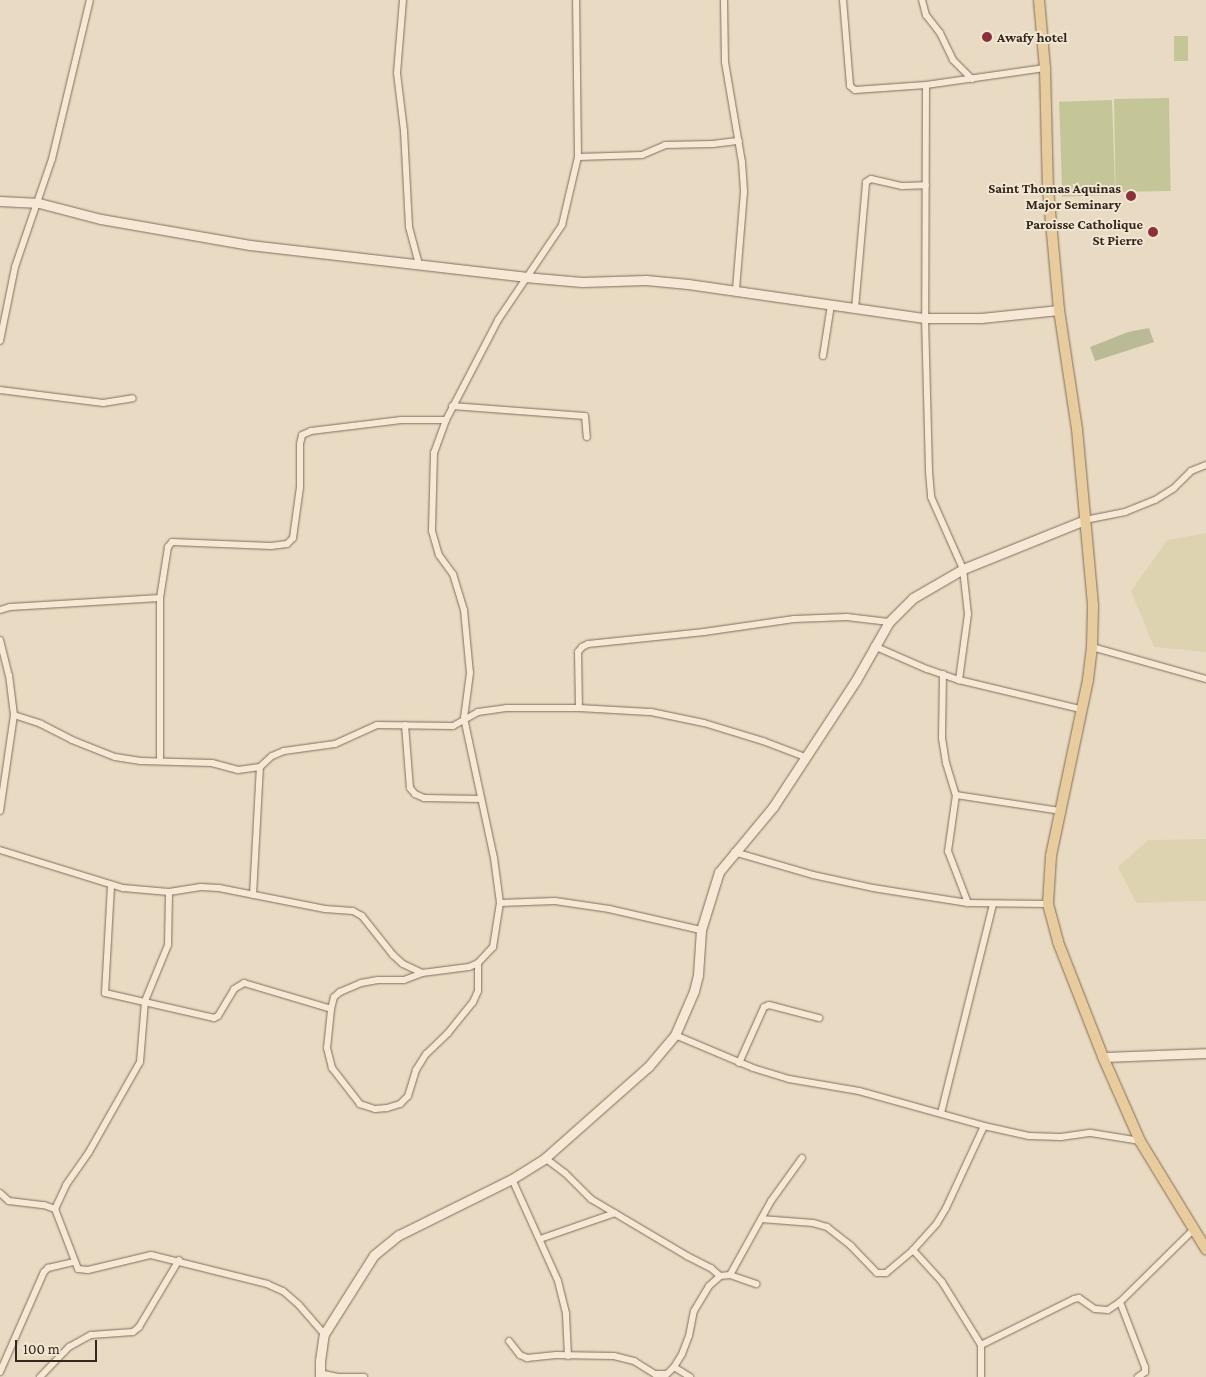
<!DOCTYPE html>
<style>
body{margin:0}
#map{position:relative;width:1206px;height:1377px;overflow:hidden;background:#e9dbc3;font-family:"Crimson Pro",serif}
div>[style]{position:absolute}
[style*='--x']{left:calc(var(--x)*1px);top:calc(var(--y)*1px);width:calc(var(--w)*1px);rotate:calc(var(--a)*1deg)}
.farmland>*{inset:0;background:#ded3b1}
.green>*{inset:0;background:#c4c698;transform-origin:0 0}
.cemetery>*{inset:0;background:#babb96}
.roads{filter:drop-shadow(0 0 1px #816d5b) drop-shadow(0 0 1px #816d5b)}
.street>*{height:6px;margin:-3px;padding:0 3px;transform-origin:3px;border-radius:3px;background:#f5e9d5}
.secondary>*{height:9px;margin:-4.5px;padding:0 4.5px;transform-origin:4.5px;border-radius:4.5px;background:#f5e9d5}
.primary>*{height:10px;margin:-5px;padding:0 5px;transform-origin:5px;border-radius:5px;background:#e9cc9d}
.dots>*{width:14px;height:14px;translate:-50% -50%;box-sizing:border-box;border:2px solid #f1e6d1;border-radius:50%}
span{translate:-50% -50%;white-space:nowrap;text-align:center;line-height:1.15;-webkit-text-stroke:4px #f1e6d1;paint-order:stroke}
.poi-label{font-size:14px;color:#33261e;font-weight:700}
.left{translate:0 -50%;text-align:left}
.right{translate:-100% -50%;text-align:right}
.scale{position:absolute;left:15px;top:1340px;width:82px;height:22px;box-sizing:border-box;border:2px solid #33261e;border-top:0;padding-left:6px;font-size:15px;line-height:18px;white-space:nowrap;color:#33261e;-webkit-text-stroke:4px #f1e6d1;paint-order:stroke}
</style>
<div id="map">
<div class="farmland">
<i style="clip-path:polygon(1206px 533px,1206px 652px,1154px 647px,1131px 591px,1167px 540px)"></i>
<i style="clip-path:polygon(1206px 839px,1206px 901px,1136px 903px,1118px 867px,1148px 840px)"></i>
</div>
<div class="green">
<i style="left:1188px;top:36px;width:25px;height:14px;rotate:90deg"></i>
<i style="left:1169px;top:98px;width:93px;height:55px;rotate:89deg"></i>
<i style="left:1112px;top:100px;width:95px;height:53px;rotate:88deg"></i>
</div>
<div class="cemetery">
<i style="clip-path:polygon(1149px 328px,1154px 342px,1095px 361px,1090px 347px,1128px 332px)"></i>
</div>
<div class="roads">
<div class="street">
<i style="--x:403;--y:0;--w:73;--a:94.7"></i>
<i style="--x:397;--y:73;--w:58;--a:83.1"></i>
<i style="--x:404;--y:131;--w:96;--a:87"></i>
<i style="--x:409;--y:227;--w:39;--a:75"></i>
<i style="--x:724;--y:0;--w:62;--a:89.1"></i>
<i style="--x:725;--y:62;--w:101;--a:80.4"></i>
<i style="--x:742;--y:162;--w:30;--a:86"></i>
<i style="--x:744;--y:192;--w:98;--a:94.7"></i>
<i style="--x:843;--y:0;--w:86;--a:85.3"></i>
<i style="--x:850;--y:86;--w:6;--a:39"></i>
<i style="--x:855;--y:90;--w:71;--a:-4"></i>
<i style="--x:926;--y:85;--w:120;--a:-8.1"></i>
<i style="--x:922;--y:0;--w:16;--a:75"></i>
<i style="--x:926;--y:15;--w:23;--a:52"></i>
<i style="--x:940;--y:33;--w:30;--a:64"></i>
<i style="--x:953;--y:60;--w:27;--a:45"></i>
<i style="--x:926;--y:85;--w:233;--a:90.2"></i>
<i style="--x:925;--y:318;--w:154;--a:88.5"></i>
<i style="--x:929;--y:472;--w:25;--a:85"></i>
<i style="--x:931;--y:497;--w:79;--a:66"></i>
<i style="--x:963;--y:569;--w:45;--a:83.7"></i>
<i style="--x:968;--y:614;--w:67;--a:97.8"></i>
<i style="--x:578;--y:157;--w:64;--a:-1.8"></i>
<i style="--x:642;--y:155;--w:25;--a:-23"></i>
<i style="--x:665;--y:145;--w:48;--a:-1.2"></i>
<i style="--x:713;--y:144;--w:26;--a:-7"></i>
<i style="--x:855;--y:309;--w:127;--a:-85"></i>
<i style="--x:866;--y:182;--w:6;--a:-31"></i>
<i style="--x:871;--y:179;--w:32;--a:13"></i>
<i style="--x:902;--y:186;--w:24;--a:-2"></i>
<i style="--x:0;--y:341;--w:76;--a:-78.5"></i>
<i style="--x:15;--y:267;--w:114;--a:-71.1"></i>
<i style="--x:52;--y:159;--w:163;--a:-76.6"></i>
<i style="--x:823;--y:356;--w:52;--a:-81.1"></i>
<i style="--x:0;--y:390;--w:104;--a:7.2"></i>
<i style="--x:103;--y:403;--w:30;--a:-9"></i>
<i style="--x:452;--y:406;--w:133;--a:4.3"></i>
<i style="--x:585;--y:416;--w:21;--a:85"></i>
<i style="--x:446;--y:420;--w:35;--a:110"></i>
<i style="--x:434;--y:453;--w:78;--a:91.5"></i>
<i style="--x:432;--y:531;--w:25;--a:74"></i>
<i style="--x:439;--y:555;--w:24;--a:54"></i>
<i style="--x:453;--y:574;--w:38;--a:73"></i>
<i style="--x:464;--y:610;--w:63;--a:84.6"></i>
<i style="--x:470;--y:673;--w:45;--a:97.6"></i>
<i style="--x:464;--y:718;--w:143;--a:77.9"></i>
<i style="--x:494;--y:858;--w:45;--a:82.4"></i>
<i style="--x:500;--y:903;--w:55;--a:-2.1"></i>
<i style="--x:555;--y:901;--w:55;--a:8.4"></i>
<i style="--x:609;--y:909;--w:94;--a:12.9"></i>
<i style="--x:1085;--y:520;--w:41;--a:-11.3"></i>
<i style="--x:1125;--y:512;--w:32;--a:-22"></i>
<i style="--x:1155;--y:500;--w:22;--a:-32"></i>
<i style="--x:1174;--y:488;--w:24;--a:-45"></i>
<i style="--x:1191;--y:471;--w:16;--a:-22"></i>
<i style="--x:160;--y:598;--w:163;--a:90"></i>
<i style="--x:0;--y:610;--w:10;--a:-17"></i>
<i style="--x:10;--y:607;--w:150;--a:-3.4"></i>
<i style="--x:160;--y:598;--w:52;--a:-81.1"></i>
<i style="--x:168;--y:547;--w:6;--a:-51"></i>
<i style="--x:172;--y:542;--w:99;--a:2.3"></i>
<i style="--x:271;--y:546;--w:16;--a:-7"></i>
<i style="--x:287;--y:544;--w:8;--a:-45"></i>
<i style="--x:293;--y:538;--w:51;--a:-82.2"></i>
<i style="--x:300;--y:487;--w:43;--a:-90"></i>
<i style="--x:300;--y:444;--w:9;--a:-77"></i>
<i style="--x:302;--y:435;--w:10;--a:-24"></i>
<i style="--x:311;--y:431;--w:91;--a:-7"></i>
<i style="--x:401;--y:420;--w:45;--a:0"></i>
<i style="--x:446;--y:420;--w:113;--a:-62.5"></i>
<i style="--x:498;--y:320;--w:115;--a:-56"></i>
<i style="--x:562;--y:225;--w:70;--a:-76.8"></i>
<i style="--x:578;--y:157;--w:157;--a:-90.7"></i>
<i style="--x:0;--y:640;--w:36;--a:76"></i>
<i style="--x:9;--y:675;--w:40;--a:82.9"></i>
<i style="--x:14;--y:715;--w:97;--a:98.3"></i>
<i style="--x:874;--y:646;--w:58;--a:23.5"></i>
<i style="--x:927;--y:669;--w:34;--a:19"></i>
<i style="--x:959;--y:680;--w:124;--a:13.5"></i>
<i style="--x:1092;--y:647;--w:118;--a:15.7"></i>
<i style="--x:943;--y:674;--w:64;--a:90.9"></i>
<i style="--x:942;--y:738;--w:25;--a:81"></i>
<i style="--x:946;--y:763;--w:34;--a:73"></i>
<i style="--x:956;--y:795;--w:57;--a:98.1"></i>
<i style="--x:948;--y:851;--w:56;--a:69"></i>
<i style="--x:579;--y:708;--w:56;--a:-91"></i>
<i style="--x:578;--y:652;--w:6;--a:-51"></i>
<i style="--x:582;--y:647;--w:7;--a:-27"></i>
<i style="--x:588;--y:644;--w:117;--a:-5.9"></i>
<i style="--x:704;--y:632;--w:91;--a:-8.2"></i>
<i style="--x:794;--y:619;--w:53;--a:-2.2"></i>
<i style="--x:847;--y:617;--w:42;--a:6.8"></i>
<i style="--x:14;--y:715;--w:28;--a:18"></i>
<i style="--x:41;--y:724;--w:35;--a:27"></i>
<i style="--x:72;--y:740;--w:46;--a:21.6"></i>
<i style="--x:115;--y:757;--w:26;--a:9"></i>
<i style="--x:141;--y:761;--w:71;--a:1.6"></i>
<i style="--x:212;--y:763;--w:27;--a:15"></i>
<i style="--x:238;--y:770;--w:22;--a:-8"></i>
<i style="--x:260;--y:767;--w:16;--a:-43"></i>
<i style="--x:272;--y:756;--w:13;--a:-23"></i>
<i style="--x:284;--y:751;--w:51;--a:-7.8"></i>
<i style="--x:335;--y:744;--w:46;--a:-24.3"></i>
<i style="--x:377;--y:725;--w:76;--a:0.8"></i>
<i style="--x:453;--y:726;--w:29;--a:-29"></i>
<i style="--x:478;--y:712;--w:28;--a:-8"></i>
<i style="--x:506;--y:708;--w:73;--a:0"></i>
<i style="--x:579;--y:708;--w:72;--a:3.2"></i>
<i style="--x:651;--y:712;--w:54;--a:11.7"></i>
<i style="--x:704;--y:723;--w:62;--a:17"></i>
<i style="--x:763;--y:741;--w:45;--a:20.9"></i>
<i style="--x:405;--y:725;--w:63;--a:85.5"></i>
<i style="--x:410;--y:788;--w:8;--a:50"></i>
<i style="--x:415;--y:794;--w:10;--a:24"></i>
<i style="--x:424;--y:798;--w:57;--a:1"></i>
<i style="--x:956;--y:795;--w:105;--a:8.7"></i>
<i style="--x:0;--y:850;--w:129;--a:17.2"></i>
<i style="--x:123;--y:888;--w:46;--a:5"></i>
<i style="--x:169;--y:892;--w:32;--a:-9"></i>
<i style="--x:201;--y:887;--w:18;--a:3"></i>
<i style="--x:219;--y:888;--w:108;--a:11.2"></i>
<i style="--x:325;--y:909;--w:28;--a:4"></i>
<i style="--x:353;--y:911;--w:10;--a:29"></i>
<i style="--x:362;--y:916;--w:50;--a:51.5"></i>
<i style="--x:393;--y:955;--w:13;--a:42"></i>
<i style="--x:403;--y:964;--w:21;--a:25"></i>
<i style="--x:734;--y:852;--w:82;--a:16.2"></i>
<i style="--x:813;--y:875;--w:61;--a:12.2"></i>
<i style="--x:873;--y:888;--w:96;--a:9"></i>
<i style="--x:968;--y:903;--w:80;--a:0.7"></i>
<i style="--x:111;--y:886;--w:107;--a:93.2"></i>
<i style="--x:105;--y:993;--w:112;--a:12.9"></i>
<i style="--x:214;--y:1018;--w:4;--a:-27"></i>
<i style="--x:218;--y:1016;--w:31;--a:-59"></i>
<i style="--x:234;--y:989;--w:12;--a:-31"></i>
<i style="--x:244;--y:983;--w:91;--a:16.6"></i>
<i style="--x:253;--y:895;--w:128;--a:-86.9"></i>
<i style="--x:478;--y:963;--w:28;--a:90"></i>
<i style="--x:478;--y:991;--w:12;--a:114"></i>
<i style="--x:473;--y:1002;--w:40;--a:129"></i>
<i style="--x:448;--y:1033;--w:30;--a:136"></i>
<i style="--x:426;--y:1054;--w:19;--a:122"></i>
<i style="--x:416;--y:1070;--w:27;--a:107"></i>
<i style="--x:408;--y:1096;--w:11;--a:135"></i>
<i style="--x:400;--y:1104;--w:14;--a:163"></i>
<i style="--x:387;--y:1108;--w:12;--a:175"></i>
<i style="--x:375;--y:1109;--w:16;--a:-162"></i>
<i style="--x:360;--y:1104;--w:46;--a:-127.9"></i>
<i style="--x:332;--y:1068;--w:21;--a:-104"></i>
<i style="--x:327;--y:1048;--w:39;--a:-84"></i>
<i style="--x:331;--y:1009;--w:12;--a:-76"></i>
<i style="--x:334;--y:997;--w:8;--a:-40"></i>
<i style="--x:340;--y:992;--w:23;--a:-23"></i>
<i style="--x:361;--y:983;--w:17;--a:-10"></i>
<i style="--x:378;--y:980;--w:26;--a:0"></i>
<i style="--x:404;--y:980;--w:19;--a:-21"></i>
<i style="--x:422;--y:973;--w:47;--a:-7.3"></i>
<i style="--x:469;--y:967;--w:10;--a:-24"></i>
<i style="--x:478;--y:963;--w:22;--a:-47"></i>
<i style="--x:493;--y:947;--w:45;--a:-81"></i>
<i style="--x:675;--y:1035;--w:85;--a:22.9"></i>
<i style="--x:753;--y:1068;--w:38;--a:17"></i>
<i style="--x:789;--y:1079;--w:71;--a:9.7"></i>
<i style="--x:859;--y:1091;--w:130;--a:15.6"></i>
<i style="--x:984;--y:1126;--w:46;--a:12.5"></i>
<i style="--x:1029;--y:1136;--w:32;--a:2"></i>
<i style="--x:1061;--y:1137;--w:30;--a:-8"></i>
<i style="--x:1091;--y:1133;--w:50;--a:9.3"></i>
<i style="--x:739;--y:1063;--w:61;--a:-65.9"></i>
<i style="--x:764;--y:1007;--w:5;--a:-22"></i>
<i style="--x:769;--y:1005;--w:52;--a:14.6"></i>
<i style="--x:941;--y:1113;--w:215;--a:-76"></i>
<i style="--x:545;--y:1158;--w:25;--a:37"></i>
<i style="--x:565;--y:1173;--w:37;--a:45"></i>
<i style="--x:591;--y:1199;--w:112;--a:30.7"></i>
<i style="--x:687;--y:1256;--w:27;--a:27"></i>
<i style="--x:711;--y:1268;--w:12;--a:42"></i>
<i style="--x:512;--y:1179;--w:112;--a:65.7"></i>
<i style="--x:558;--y:1281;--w:34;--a:76"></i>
<i style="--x:566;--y:1314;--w:42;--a:87.3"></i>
<i style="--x:0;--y:1193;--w:12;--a:42"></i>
<i style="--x:9;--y:1201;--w:35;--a:7"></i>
<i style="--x:44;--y:1205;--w:12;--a:20"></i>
<i style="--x:55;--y:1209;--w:64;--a:69"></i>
<i style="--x:78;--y:1269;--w:10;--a:6"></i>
<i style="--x:88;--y:1270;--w:65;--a:-13.4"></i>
<i style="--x:151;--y:1255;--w:120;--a:14"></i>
<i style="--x:267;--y:1284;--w:17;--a:24"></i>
<i style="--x:283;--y:1291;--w:21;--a:41"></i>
<i style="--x:299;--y:1305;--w:38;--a:49"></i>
<i style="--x:55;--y:1209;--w:26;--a:-65"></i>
<i style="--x:66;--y:1185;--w:40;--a:-55.1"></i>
<i style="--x:89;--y:1152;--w:103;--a:-60.5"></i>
<i style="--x:140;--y:1062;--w:61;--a:-85.3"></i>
<i style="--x:145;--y:1001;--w:61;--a:-67.7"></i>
<i style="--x:168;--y:945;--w:53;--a:-88.9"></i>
<i style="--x:761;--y:1219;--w:52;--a:4.4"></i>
<i style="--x:813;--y:1223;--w:15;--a:16"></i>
<i style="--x:827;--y:1227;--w:31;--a:38"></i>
<i style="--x:851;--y:1246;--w:37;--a:46"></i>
<i style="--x:877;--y:1273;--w:9;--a:0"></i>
<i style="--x:886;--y:1273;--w:35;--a:-40"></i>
<i style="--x:913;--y:1250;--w:36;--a:-48"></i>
<i style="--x:937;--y:1223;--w:17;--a:-59"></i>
<i style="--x:946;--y:1208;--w:90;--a:-65.1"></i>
<i style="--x:540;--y:1239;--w:79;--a:-19.1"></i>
<i style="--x:913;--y:1250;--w:43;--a:47.8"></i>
<i style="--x:942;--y:1282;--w:74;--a:58.2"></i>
<i style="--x:981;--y:1345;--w:32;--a:90"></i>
<i style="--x:730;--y:1275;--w:28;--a:19"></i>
<i style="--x:1120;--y:1302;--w:70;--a:69"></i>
<i style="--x:1145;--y:1367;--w:5;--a:90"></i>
<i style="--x:1145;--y:1372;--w:9;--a:144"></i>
<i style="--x:509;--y:1341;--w:18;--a:52"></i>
<i style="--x:520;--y:1355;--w:8;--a:23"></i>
<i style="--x:527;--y:1358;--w:29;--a:-6"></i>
<i style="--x:556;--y:1355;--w:58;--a:1"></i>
<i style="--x:614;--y:1356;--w:21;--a:14"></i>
<i style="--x:634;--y:1361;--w:25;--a:32"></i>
<i style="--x:655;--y:1374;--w:10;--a:0"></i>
<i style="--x:981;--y:1345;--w:104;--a:-26.3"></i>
<i style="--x:1074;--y:1299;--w:5;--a:-11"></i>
<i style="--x:1079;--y:1298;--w:19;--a:35"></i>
<i style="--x:1095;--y:1309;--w:13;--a:4"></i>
<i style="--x:1108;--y:1310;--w:14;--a:-34"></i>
<i style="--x:1120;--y:1302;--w:103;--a:-44.6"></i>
<i style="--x:674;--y:1367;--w:19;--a:32"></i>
<i style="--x:0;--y:1372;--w:109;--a:-66.3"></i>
<i style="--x:44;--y:1272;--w:6;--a:-45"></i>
<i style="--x:48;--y:1268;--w:27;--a:-13"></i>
<i style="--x:319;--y:1373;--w:19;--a:12"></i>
<i style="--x:338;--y:1377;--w:26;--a:0"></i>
<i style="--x:40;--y:1377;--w:42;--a:-46"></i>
<i style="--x:69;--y:1347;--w:25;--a:-29"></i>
<i style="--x:91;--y:1335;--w:42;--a:-4.1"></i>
<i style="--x:133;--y:1332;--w:8;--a:-40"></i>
<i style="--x:139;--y:1327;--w:78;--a:-59.2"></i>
<i style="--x:664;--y:1377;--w:14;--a:-45"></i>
<i style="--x:674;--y:1367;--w:15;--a:-58"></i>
<i style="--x:682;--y:1354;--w:19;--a:-69"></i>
<i style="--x:689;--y:1336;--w:25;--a:-79"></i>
<i style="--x:694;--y:1311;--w:29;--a:-59"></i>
<i style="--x:709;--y:1286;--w:15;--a:-42"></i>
<i style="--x:720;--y:1276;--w:10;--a:-6"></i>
<i style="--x:730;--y:1275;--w:85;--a:-61"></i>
<i style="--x:771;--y:1201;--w:53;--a:-54.2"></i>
</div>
<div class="secondary">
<i style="--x:0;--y:201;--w:39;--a:3"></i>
<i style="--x:39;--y:203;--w:64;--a:14.5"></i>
<i style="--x:101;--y:219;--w:151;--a:9.9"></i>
<i style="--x:250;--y:245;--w:277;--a:6.6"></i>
<i style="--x:525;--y:277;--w:57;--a:5"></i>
<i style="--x:582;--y:282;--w:64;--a:-1.8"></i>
<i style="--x:646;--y:280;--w:42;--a:5.4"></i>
<i style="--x:688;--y:284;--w:239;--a:8.2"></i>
<i style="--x:925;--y:318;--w:56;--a:0"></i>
<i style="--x:981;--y:318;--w:78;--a:-5.9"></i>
<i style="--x:1103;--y:1057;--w:103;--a:-2.2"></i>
<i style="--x:320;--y:1377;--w:16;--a:-90"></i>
<i style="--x:320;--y:1361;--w:27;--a:-82"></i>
<i style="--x:324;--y:1334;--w:93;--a:-57.7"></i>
<i style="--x:374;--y:1255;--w:32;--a:-39"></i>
<i style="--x:399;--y:1235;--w:126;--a:-26.4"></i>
<i style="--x:512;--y:1179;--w:39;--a:-32"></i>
<i style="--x:545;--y:1158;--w:137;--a:-41.5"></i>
<i style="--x:648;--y:1067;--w:42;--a:-49.8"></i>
<i style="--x:675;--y:1035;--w:48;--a:-66.6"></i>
<i style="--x:694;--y:991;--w:16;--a:-76"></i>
<i style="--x:698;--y:975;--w:45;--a:-86.2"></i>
<i style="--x:701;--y:930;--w:61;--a:-72.8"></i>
<i style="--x:719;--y:872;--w:85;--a:-50.3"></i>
<i style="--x:773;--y:807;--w:152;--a:-56.8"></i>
<i style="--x:856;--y:680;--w:67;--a:-60.4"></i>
<i style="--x:889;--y:622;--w:34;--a:-45"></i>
<i style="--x:913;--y:598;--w:58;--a:-30.1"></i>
<i style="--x:963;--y:569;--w:131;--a:-21.9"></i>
</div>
<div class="primary">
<i style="--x:1039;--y:0;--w:68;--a:85"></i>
<i style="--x:1045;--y:68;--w:121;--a:88.6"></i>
<i style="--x:1048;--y:189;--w:121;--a:84.8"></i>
<i style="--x:1059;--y:310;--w:120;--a:81.4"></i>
<i style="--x:1077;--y:429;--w:178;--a:84.8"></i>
<i style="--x:1093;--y:606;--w:41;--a:91.4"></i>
<i style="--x:1092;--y:647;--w:33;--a:97"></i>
<i style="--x:1088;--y:680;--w:180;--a:101.9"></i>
<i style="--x:1051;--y:856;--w:48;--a:93.6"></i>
<i style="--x:1048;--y:904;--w:39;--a:75"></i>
<i style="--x:1058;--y:942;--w:123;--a:68.6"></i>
<i style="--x:1103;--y:1057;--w:92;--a:66.2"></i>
<i style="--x:1140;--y:1141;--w:127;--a:58.6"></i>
</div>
</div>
<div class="dots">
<i style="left:987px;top:37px;background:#8a3139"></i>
<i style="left:1131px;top:196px;background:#8a3139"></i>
<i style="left:1153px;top:232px;background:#8a3139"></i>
</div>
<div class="poi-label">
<span class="left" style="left:997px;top:37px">Awafy hotel</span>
<span class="right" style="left:1121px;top:196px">Saint Thomas Aquinas<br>Major Seminary</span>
<span class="right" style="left:1143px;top:232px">Paroisse Catholique<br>St Pierre</span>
</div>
<div class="scale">100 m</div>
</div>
